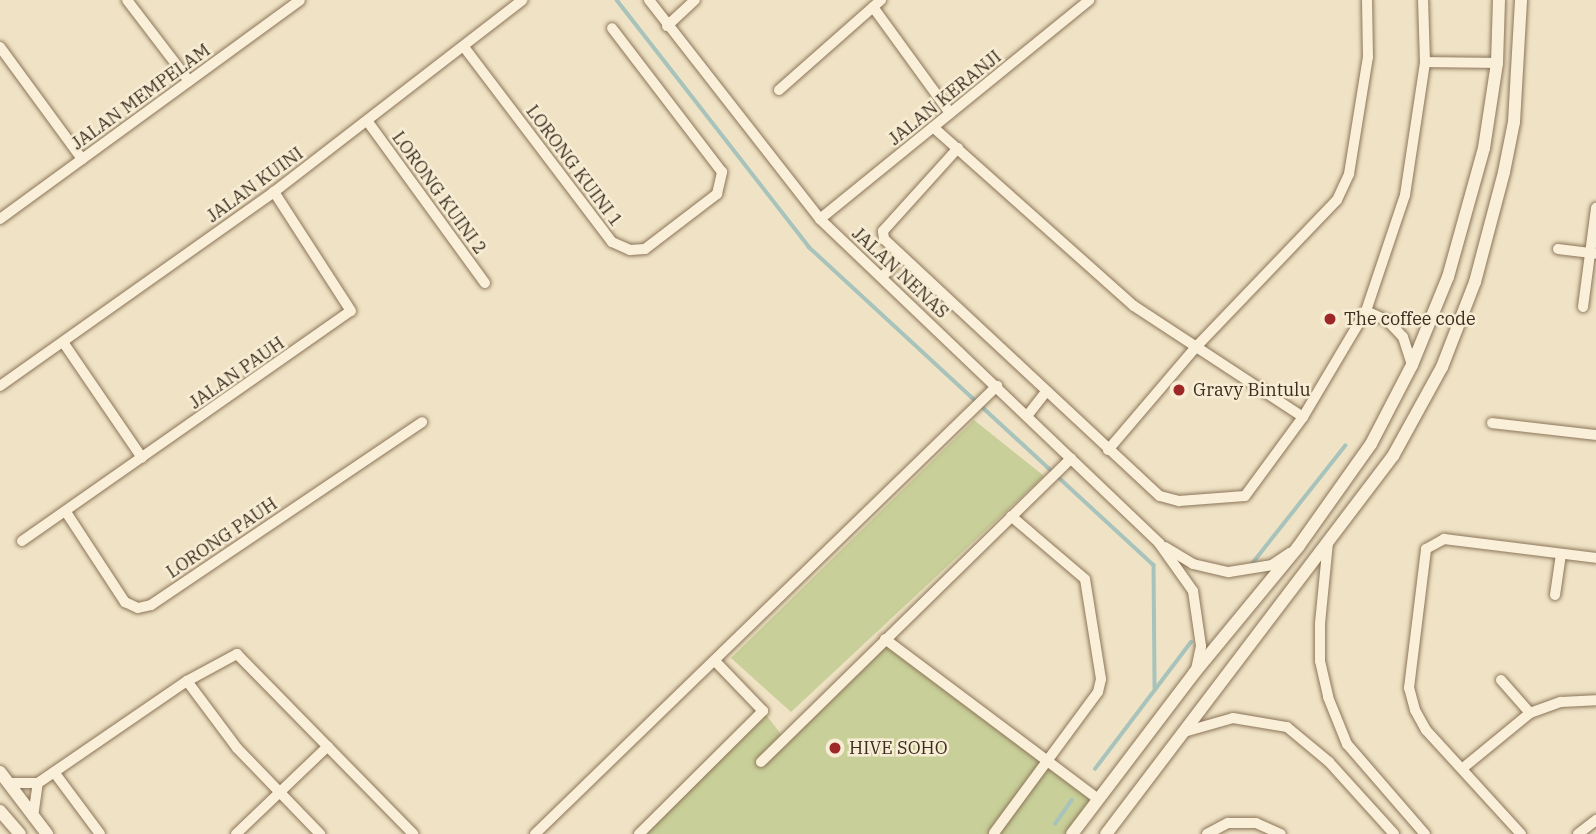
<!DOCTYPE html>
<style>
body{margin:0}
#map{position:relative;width:1596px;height:834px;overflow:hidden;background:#f0e3c5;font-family:"IBM Plex Serif",serif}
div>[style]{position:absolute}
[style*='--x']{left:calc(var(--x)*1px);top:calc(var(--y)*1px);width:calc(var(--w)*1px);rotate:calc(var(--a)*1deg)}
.green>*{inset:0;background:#c8cf98}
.stream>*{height:3.5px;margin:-1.75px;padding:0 1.75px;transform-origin:1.75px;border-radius:1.75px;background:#a7c3bb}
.roads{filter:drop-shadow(0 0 2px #8c755a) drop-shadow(0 0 2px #8c755a)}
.street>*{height:10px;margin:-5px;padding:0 5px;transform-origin:5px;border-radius:5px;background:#faf0d9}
.secondary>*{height:12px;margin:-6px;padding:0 6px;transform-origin:6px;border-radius:6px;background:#faf0d9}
.dots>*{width:19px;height:19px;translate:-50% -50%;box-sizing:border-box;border:4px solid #f7edd5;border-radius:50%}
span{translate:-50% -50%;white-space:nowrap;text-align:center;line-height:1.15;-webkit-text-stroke:5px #f7edd5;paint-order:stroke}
.street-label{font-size:18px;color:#3c2d1e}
.poi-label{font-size:18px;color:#3c2d1e}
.left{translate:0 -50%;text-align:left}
</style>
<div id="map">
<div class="green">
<i style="clip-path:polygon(974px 420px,1044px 476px,791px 712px,731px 658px)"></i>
<i style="clip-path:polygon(885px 639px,1098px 799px,1069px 834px,639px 834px,763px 711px,784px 738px)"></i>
</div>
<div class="stream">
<i style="--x:617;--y:0;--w:313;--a:52.1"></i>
<i style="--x:809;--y:247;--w:469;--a:42.7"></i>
<i style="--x:1154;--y:565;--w:123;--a:89.5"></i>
<i style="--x:1251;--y:565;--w:152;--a:-51.7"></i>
<i style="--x:1095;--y:769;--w:159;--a:-52.9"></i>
<i style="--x:1055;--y:824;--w:29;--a:-55"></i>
</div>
<div class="roads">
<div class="street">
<i style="--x:127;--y:0;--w:102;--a:52.6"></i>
<i style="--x:649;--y:0;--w:278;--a:52"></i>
<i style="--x:820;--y:219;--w:469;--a:43.7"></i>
<i style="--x:1159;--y:543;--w:59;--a:54.7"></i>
<i style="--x:1193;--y:591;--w:56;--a:81.7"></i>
<i style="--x:1201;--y:646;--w:24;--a:102"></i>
<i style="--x:873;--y:7;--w:131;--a:54"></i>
<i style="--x:667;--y:26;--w:38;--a:-43"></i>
<i style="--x:0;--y:47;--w:139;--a:53.8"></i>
<i style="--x:464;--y:47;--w:245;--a:52.8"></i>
<i style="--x:612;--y:242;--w:20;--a:24"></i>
<i style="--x:630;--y:250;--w:15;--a:-4"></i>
<i style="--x:645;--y:249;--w:91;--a:-37.4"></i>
<i style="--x:717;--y:194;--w:23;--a:-77"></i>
<i style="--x:722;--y:172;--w:181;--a:-127.4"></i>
<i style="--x:1425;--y:62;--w:72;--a:0.8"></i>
<i style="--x:779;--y:90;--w:136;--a:-41.4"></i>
<i style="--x:368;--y:122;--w:199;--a:54"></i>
<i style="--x:933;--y:127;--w:269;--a:41.7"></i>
<i style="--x:1134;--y:306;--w:202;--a:33.3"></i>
<i style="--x:958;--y:148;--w:112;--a:132.1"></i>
<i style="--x:883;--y:231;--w:8;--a:83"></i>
<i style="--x:884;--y:239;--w:377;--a:43"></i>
<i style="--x:1160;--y:496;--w:20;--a:15"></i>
<i style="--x:1179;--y:501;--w:66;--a:-4.3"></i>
<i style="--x:1245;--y:496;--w:98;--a:-53.7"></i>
<i style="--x:1303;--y:417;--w:123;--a:-59.3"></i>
<i style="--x:1366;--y:311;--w:122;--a:-71.4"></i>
<i style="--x:1405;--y:195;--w:134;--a:-81.4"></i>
<i style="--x:1425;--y:62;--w:62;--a:-91.8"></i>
<i style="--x:0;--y:219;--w:371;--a:-36.1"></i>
<i style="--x:820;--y:219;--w:347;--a:-39.1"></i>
<i style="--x:1558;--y:249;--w:38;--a:7"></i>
<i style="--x:882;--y:277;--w:28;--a:-46"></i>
<i style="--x:1583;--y:307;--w:100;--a:-82.5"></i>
<i style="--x:1366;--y:311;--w:24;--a:24"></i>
<i style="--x:1388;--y:321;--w:22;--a:47"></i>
<i style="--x:1403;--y:337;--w:29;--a:72"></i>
<i style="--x:63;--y:342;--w:140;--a:55.7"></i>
<i style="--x:0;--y:386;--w:336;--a:-35.3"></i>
<i style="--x:274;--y:192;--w:314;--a:-37.7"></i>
<i style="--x:1027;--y:416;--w:31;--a:-52"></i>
<i style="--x:1492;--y:423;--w:105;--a:6.6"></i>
<i style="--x:1108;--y:450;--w:134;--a:-49.5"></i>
<i style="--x:1195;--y:348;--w:205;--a:-46.2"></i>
<i style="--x:1337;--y:200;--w:29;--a:-65"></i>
<i style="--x:1349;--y:174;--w:119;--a:-80.8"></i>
<i style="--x:1368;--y:57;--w:57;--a:-91"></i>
<i style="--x:66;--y:512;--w:108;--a:56.8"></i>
<i style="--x:125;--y:602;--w:14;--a:25"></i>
<i style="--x:138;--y:608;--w:13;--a:-13"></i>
<i style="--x:151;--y:605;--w:327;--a:-34"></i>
<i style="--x:22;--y:541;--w:401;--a:-35"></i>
<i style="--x:351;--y:311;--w:142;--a:-122.9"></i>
<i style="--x:1328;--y:542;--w:82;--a:95.6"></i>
<i style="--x:1320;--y:624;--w:37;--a:90"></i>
<i style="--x:1320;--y:661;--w:37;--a:77"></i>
<i style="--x:1328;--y:697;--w:51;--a:68"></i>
<i style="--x:1347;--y:744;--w:119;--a:49.1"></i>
<i style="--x:1165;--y:547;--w:33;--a:31"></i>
<i style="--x:1193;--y:564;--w:37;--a:13"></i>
<i style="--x:1229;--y:572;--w:44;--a:-9.2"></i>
<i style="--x:1272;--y:565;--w:22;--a:-34"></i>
<i style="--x:1555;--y:595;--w:41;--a:-81.7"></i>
<i style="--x:885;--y:639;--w:266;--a:36.9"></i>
<i style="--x:1501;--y:680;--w:44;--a:48.7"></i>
<i style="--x:187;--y:681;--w:84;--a:53.3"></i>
<i style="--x:237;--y:748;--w:120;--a:46"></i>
<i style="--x:1184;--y:732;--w:51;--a:-15.9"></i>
<i style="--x:1233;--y:718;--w:55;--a:9.5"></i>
<i style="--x:1287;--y:727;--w:55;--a:39.8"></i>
<i style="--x:1329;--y:762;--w:97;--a:47.9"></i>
<i style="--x:761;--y:762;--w:434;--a:-44.4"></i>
<i style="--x:1463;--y:768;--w:87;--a:-39.4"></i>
<i style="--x:1530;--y:713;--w:33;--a:-20"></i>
<i style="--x:1561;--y:702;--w:35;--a:-3"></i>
<i style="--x:54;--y:772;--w:77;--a:53.4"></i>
<i style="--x:8;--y:783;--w:30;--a:0"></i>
<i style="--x:38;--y:783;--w:181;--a:-34.4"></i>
<i style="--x:187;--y:681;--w:57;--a:-28.4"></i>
<i style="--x:237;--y:654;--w:252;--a:45.6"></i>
<i style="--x:33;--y:817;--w:34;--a:-82"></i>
<i style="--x:994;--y:833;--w:175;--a:-53.6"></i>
<i style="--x:1098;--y:692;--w:13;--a:-77"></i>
<i style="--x:1101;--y:679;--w:101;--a:-99.1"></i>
<i style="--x:1085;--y:579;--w:97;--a:-139.6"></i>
<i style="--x:236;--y:834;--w:127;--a:-43.7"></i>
<i style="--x:535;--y:834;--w:644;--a:-44.12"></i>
<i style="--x:639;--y:834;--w:175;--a:-44.8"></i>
<i style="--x:763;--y:711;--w:68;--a:-133.8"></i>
<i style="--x:1207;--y:834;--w:24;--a:-28"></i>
<i style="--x:1228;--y:823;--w:28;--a:0"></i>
<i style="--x:1256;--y:823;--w:27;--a:24"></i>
<i style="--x:1521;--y:834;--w:141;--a:-132.4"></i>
<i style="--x:1426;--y:730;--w:23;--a:-119"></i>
<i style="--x:1415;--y:710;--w:23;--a:-105"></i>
<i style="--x:1409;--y:688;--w:140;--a:-83"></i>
<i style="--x:1426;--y:549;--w:21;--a:-29"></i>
<i style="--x:1444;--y:539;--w:153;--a:7.1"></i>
<i style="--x:1578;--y:834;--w:23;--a:-38"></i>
</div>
<div class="secondary">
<i style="--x:0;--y:772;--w:78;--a:52.8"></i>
<i style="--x:0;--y:811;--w:30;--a:49"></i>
<i style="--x:1072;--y:834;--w:203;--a:-52.8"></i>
<i style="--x:1195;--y:672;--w:162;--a:-50.5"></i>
<i style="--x:1298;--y:547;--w:126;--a:-54.7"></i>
<i style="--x:1371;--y:444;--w:89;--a:-62.6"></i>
<i style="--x:1412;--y:365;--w:95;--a:-67.8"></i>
<i style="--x:1448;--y:277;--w:134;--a:-74.4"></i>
<i style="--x:1484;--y:148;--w:86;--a:-81.3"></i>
<i style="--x:1497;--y:63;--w:63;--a:-88.2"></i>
<i style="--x:1106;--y:834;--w:475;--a:-52.8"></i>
<i style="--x:1393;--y:456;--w:102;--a:-61.2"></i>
<i style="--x:1442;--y:367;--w:91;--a:-68.8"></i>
<i style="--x:1475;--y:282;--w:114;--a:-75.2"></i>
<i style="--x:1504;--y:172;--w:51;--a:-78.7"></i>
<i style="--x:1514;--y:122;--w:122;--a:-86.7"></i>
</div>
</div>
<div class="dots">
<i style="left:1330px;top:319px;background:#9e2728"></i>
<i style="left:1179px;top:390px;background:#9e2728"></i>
<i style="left:835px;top:748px;background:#9e2728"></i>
</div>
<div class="street-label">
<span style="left:141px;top:97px;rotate:-36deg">JALAN MEMPELAM</span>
<span style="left:945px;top:98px;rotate:-39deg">JALAN KERANJI</span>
<span style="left:574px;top:166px;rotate:53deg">LORONG KUINI 1</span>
<span style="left:255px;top:185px;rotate:-36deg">JALAN KUINI</span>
<span style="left:439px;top:193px;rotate:54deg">LORONG KUINI 2</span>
<span style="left:900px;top:273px;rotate:43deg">JALAN NENAS</span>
<span style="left:237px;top:373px;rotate:-35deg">JALAN PAUH</span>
<span style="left:222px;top:538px;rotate:-34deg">LORONG PAUH</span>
</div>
<div class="poi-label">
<span class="left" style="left:1344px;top:319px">The coffee code</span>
<span class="left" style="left:1193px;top:390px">Gravy Bintulu</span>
<span class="left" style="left:849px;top:748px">HIVE SOHO</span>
</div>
</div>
